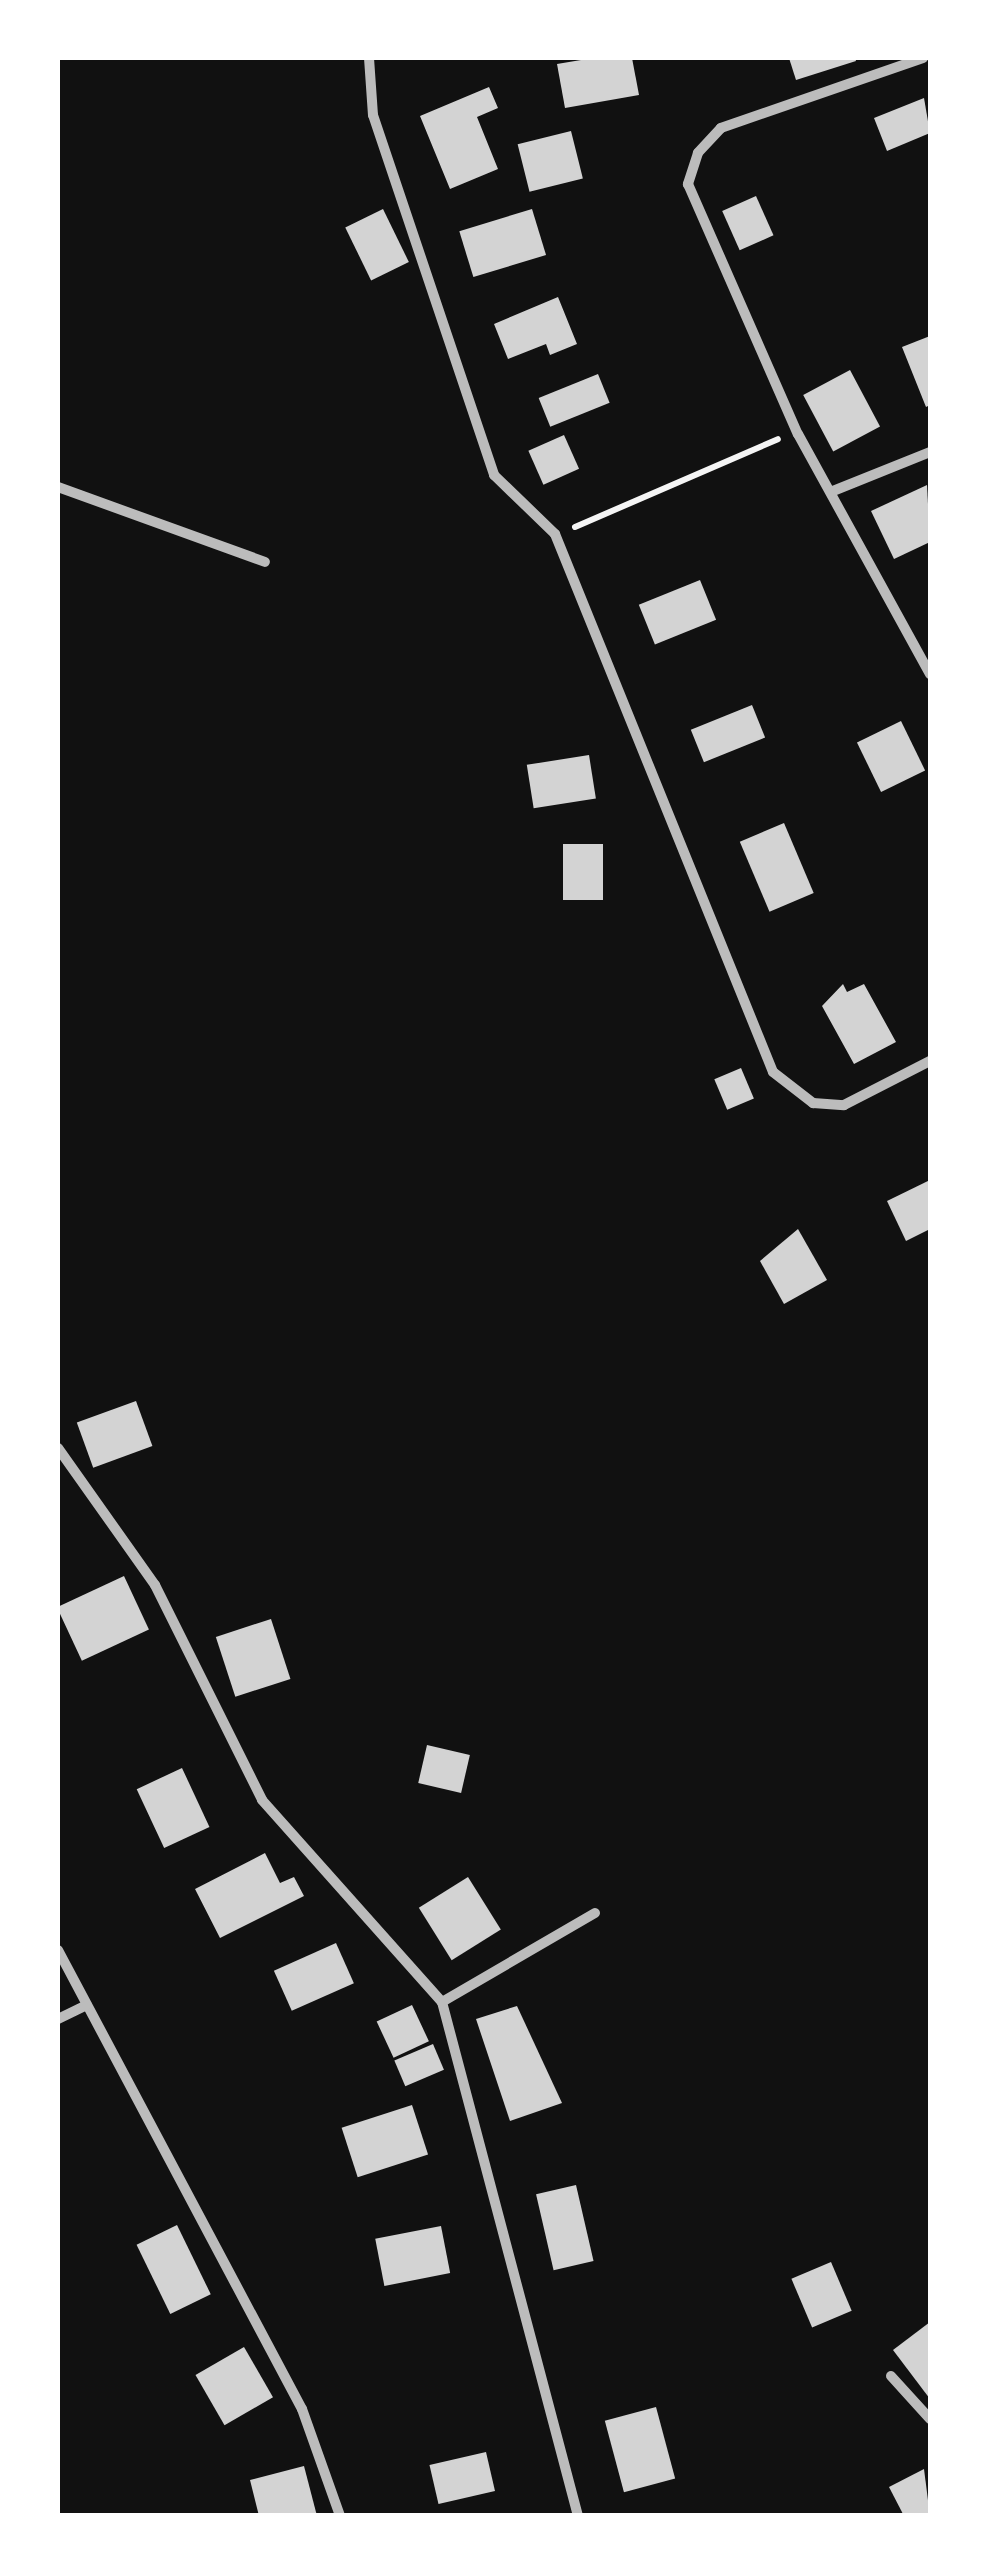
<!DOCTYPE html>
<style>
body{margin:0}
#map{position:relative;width:988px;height:2573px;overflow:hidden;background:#111;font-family:Raleway,sans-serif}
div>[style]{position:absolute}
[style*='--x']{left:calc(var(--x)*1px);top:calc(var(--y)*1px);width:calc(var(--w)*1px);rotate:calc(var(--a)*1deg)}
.building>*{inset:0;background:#d3d3d3;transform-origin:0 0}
.path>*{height:6px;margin:-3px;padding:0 3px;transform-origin:3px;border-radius:3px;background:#f5f5f5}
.minor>*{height:10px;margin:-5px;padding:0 5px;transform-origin:5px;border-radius:5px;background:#bcbcbc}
span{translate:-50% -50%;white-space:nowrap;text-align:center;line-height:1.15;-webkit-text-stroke:8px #fff;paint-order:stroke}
.frame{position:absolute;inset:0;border:60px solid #fff;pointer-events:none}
</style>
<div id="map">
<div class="building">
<i style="clip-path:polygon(593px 58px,632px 58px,639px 95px,565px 108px,557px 64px)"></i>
<i style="clip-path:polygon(789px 58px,855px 58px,856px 61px,796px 80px)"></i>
<i style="clip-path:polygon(489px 87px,498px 108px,477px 117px,498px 169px,450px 189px,420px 116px)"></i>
<i style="clip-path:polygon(924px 98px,930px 133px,887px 151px,874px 118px)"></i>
<i style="left:571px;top:131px;width:49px;height:55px;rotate:76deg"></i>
<i style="left:756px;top:196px;width:43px;height:37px;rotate:66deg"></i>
<i style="left:383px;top:209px;width:59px;height:42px;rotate:64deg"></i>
<i style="left:532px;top:209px;width:48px;height:76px;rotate:73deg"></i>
<i style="clip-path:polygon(558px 297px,577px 344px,550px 355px,546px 344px,508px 359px,494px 324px)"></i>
<i style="clip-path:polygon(930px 336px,930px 405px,926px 407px,902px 347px)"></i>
<i style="left:850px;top:370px;width:64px;height:53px;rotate:62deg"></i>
<i style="left:598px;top:374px;width:31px;height:64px;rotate:68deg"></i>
<i style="left:564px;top:435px;width:37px;height:39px;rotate:66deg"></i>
<i style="clip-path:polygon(927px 485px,930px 542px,894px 559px,871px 511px)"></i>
<i style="left:700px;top:580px;width:43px;height:66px;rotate:68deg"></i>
<i style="left:752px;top:705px;width:35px;height:66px;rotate:68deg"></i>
<i style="left:901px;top:721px;width:55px;height:49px;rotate:64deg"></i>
<i style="left:589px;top:755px;width:44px;height:63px;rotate:81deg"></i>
<i style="left:784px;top:823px;width:76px;height:48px;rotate:67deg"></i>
<i style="left:563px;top:844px;width:40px;height:56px"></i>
<i style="clip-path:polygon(843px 984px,847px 992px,864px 984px,896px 1042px,854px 1064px,822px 1006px)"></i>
<i style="left:741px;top:1068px;width:33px;height:29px;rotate:67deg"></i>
<i style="clip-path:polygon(930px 1180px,930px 1229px,906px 1241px,887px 1201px)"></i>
<i style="clip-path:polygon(798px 1229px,827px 1280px,784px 1304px,760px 1261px)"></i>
<i style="left:136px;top:1401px;width:48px;height:63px;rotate:70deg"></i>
<i style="left:124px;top:1576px;width:59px;height:74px;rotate:65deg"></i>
<i style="left:271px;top:1619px;width:63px;height:58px;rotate:72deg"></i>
<i style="left:427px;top:1745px;width:44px;height:39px;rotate:13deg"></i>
<i style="left:182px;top:1768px;width:65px;height:50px;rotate:65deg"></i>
<i style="clip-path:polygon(265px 1853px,280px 1883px,294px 1877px,304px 1896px,220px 1938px,195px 1889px)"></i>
<i style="left:468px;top:1877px;width:62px;height:58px;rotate:58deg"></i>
<i style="left:336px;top:1943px;width:44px;height:68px;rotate:66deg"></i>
<i style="left:412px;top:2005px;width:40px;height:39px;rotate:65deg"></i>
<i style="clip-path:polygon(517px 2006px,562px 2103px,510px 2121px,476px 2019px)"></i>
<i style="left:433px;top:2044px;width:28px;height:42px;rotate:67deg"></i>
<i style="left:412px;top:2105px;width:52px;height:74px;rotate:72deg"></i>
<i style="left:576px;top:2185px;width:78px;height:41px;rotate:77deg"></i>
<i style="left:177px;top:2225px;width:77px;height:45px;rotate:64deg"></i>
<i style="left:441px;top:2226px;width:48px;height:67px;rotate:79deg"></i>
<i style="left:831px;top:2262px;width:53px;height:43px;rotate:67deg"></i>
<i style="clip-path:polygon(930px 2322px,930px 2399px,893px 2350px)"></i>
<i style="left:244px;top:2347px;width:58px;height:56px;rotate:60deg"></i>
<i style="left:656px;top:2407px;width:74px;height:53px;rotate:75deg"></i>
<i style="left:486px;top:2452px;width:40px;height:58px;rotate:77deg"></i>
<i style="clip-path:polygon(304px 2466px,317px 2516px,259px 2516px,250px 2480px)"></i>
<i style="clip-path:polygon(924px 2469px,930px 2516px,904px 2516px,889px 2487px)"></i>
</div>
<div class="path">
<i style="--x:575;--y:527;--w:221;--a:-23.4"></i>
</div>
<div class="minor">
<i style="--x:369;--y:58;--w:57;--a:86"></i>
<i style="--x:373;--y:115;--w:380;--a:71.4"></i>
<i style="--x:494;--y:475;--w:85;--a:44"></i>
<i style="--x:555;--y:534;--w:580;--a:67.94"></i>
<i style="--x:773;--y:1072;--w:51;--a:37.8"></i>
<i style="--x:813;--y:1103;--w:31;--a:4"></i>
<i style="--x:844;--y:1105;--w:97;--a:-27.1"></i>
<i style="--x:923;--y:58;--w:214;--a:160.9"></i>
<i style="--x:721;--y:128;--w:34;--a:133"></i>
<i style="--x:698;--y:153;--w:33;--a:108"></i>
<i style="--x:688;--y:184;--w:273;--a:66.3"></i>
<i style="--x:798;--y:434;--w:274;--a:61.2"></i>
<i style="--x:58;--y:487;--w:220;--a:19.9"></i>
<i style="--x:833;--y:491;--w:105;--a:-21.9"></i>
<i style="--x:58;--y:1448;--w:168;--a:54.7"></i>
<i style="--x:155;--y:1585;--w:240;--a:63.5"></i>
<i style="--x:262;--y:1800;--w:271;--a:48.3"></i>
<i style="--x:442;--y:2002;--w:532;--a:75.18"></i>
<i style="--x:58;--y:1950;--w:520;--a:62.01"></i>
<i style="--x:302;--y:2409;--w:114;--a:70.4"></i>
<i style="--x:442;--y:2002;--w:177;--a:-30.2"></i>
<i style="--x:58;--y:2019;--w:32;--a:-26"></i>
<i style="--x:891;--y:2376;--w:58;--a:47.8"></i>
</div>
<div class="frame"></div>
</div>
